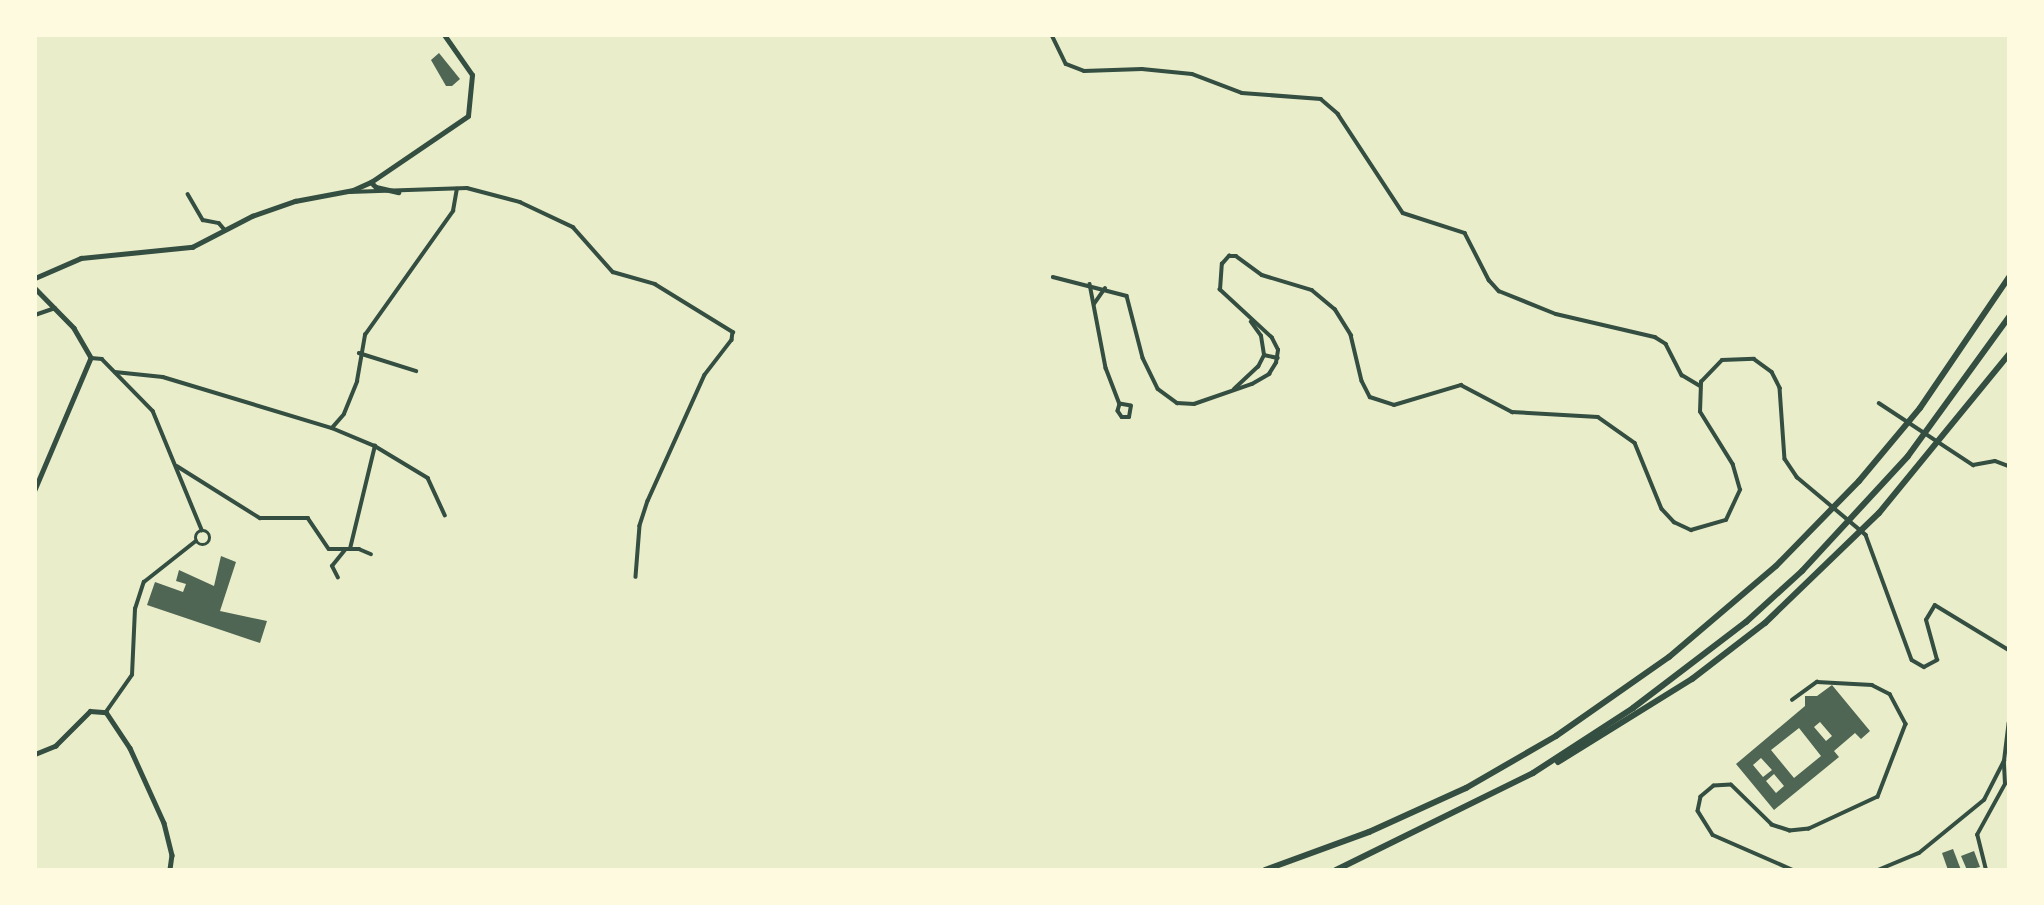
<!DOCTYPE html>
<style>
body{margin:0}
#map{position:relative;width:2044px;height:905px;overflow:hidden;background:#e9edc9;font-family:"Varela Round",sans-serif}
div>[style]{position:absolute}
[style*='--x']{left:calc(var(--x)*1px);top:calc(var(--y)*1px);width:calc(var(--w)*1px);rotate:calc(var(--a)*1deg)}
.building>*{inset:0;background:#4f6655}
.minor>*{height:3.5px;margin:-1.75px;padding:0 1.75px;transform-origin:1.75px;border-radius:1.75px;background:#344e41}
.minor>.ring{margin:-1.75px;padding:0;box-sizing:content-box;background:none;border:3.5px solid #344e41;border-radius:50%}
.tertiary>*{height:4.5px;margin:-2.25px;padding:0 2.25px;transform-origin:2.25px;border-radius:2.25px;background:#344e41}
.motorway>*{height:6px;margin:-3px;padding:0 3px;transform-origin:3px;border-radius:3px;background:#344e41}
span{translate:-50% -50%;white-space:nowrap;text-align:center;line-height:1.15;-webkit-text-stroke:6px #fefae0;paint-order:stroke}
.frame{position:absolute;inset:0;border:37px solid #fefae0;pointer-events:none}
</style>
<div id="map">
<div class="building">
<i style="clip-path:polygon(439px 53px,460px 79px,452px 86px,446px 86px,431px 60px)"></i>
<i style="clip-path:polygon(221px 556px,236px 562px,220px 611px,267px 621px,260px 643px,147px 605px,155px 582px,183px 592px,186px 584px,176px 581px,179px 570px,214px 586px)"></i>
<i style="clip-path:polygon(evenodd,1832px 685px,1870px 731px,1861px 739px,1855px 733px,1834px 751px,1839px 757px,1774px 810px,1736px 764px,1805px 706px,1805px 696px,1817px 696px,1832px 685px,1820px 722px,1832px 736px,1826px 741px,1814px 727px,1820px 722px,1832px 685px,1799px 728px,1821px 756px,1794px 778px,1771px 750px,1799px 728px,1832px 685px,1761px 758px,1772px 770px,1763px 777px,1753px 765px,1761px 758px,1832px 685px,1774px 774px,1784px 786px,1776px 793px,1766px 781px,1774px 774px)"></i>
<i style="clip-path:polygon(1953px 849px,1961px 870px,1948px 870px,1942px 853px)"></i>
<i style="clip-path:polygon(1974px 851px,1980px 867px,1967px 870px,1961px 856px)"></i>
</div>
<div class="minor">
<i style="--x:1052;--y:35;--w:32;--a:64"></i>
<i style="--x:1066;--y:64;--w:19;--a:21"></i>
<i style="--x:1084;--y:71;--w:58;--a:-2"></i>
<i style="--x:1142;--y:69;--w:50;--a:5.7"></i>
<i style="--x:1192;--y:74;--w:53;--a:20.8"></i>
<i style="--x:1242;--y:93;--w:79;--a:4.3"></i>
<i style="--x:1321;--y:99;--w:23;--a:41"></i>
<i style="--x:1338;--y:114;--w:118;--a:56.7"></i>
<i style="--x:1403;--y:213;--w:65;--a:17.9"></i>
<i style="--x:1465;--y:233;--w:53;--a:62.9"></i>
<i style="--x:1489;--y:280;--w:15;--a:48"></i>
<i style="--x:1499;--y:291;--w:61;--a:22"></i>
<i style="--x:1556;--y:314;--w:102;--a:13.1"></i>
<i style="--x:1655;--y:337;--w:13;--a:32"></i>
<i style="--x:1666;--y:344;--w:35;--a:63"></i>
<i style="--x:1682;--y:375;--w:21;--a:31"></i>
<i style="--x:349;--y:192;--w:118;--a:-1.9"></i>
<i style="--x:467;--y:188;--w:55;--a:14.8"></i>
<i style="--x:520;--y:202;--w:59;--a:25.3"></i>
<i style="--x:573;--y:227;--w:60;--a:48.4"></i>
<i style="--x:613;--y:272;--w:44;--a:15.9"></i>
<i style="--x:655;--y:284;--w:92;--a:31.6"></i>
<i style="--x:733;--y:332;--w:8;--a:97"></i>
<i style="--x:732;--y:340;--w:44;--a:127.6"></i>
<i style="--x:705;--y:375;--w:138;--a:114.3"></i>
<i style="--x:648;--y:501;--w:26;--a:108"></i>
<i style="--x:640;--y:526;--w:51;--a:94.5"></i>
<i style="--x:188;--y:194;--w:30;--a:60"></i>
<i style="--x:203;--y:220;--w:16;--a:11"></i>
<i style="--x:219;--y:223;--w:9;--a:49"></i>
<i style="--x:1053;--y:277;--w:76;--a:14.4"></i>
<i style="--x:1127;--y:296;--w:64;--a:75.5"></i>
<i style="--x:1143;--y:358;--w:34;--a:64"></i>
<i style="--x:1158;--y:389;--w:24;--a:36"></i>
<i style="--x:1177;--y:403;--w:17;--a:3"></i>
<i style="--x:1194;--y:404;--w:61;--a:-19"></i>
<i style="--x:1252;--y:384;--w:20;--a:-30"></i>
<i style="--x:1269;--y:374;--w:13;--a:-58"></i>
<i style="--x:1276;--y:363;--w:13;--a:-81"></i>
<i style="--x:1278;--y:350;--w:13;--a:-117"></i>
<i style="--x:1272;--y:338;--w:71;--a:-137.3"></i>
<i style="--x:1220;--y:290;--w:26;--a:-86"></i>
<i style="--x:1222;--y:264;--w:11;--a:-49"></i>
<i style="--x:1229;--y:256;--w:7;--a:0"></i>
<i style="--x:1236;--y:256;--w:32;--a:36"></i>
<i style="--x:1262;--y:275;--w:52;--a:16.7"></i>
<i style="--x:1312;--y:290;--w:30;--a:40"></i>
<i style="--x:1335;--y:309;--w:31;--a:58"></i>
<i style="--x:1351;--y:335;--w:47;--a:76.6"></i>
<i style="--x:1362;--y:381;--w:18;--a:63"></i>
<i style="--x:1370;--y:397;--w:25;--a:18"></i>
<i style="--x:1394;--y:405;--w:70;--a:-16.6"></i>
<i style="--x:1461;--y:385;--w:58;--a:27.9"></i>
<i style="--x:1512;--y:412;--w:86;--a:3.3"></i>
<i style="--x:1598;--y:417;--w:45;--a:35.1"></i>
<i style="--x:1635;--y:443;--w:71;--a:67.8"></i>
<i style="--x:1662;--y:509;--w:18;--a:47"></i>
<i style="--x:1674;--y:522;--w:19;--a:25"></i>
<i style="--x:1691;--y:530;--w:36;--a:-16"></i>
<i style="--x:1726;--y:520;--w:33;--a:-65"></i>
<i style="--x:1740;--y:490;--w:26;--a:-106"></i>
<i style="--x:1733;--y:465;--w:62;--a:-121.9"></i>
<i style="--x:1700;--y:412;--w:30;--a:-88"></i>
<i style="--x:1701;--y:382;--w:30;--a:-46"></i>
<i style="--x:1722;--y:360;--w:32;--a:-2"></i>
<i style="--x:1754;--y:359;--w:22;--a:36"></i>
<i style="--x:1772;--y:372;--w:18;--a:63"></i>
<i style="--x:1780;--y:388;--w:71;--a:86"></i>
<i style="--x:1785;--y:459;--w:22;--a:56"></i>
<i style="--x:1797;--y:477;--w:90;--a:40"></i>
<i style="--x:1866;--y:535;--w:133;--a:69.8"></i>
<i style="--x:1912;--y:660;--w:14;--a:30"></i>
<i style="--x:1924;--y:667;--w:15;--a:-28"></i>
<i style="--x:1937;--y:660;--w:41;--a:-105.4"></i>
<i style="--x:1926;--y:620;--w:17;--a:-59"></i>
<i style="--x:1935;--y:605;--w:87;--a:31.3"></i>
<i style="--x:1090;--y:284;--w:86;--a:79.2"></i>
<i style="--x:1106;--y:368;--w:39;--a:69"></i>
<i style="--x:1120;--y:404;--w:7;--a:106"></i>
<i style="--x:1118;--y:411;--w:7;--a:56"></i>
<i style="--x:1122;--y:417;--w:7;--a:0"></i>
<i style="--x:1129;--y:417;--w:11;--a:-80"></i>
<i style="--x:1131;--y:406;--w:11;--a:-170"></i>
<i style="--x:1094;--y:304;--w:19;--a:-55"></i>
<i style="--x:35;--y:315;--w:21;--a:-19"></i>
<i style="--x:359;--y:353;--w:60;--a:17.5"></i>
<i style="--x:1264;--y:355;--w:14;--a:12"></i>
<i style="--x:91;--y:358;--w:11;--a:5"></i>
<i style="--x:102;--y:359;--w:73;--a:45.6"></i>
<i style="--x:153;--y:411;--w:129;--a:67.6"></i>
<i style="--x:115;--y:372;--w:48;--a:5.9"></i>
<i style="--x:163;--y:377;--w:177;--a:16.8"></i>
<i style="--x:332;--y:428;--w:47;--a:22.7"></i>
<i style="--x:375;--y:446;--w:62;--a:31.1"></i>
<i style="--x:428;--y:478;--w:41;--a:65.3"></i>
<i style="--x:1234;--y:389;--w:33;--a:-43"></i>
<i style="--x:1258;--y:367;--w:13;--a:-63"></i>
<i style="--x:1264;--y:355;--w:19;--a:-99"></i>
<i style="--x:1261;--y:336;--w:17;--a:-126"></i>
<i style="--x:1879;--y:403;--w:113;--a:33.4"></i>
<i style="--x:1973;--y:465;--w:22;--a:-10"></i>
<i style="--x:1995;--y:461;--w:15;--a:20"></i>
<i style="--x:332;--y:428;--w:18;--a:-49"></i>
<i style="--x:344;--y:414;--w:35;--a:-68"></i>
<i style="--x:357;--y:381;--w:47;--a:-80.1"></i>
<i style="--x:365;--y:335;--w:152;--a:-54.6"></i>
<i style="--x:453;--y:211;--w:22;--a:-80"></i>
<i style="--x:177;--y:466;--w:98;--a:32.1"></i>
<i style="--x:260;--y:518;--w:48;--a:0"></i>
<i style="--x:308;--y:518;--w:37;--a:56"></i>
<i style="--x:329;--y:549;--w:30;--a:0"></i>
<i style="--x:359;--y:549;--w:13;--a:23"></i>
<i class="ring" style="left:196px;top:531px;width:10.5px;height:10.5px"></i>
<i style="--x:350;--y:549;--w:106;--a:-76.4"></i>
<i style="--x:338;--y:578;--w:13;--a:-117"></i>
<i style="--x:332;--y:566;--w:21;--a:-51"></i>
<i style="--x:1792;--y:700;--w:31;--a:-36"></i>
<i style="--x:1817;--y:682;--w:55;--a:3.1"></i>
<i style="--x:1872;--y:685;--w:20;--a:27"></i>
<i style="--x:1890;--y:694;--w:34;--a:62"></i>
<i style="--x:1906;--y:724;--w:78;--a:111"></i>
<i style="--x:1878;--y:797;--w:76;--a:155.1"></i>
<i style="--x:1809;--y:829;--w:19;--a:174"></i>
<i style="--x:1790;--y:831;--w:19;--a:-162"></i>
<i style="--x:1772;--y:825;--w:57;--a:-135.7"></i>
<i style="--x:1731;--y:785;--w:17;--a:177"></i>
<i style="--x:1714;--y:786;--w:17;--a:140"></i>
<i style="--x:1701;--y:797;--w:14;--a:102"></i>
<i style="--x:1698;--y:811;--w:28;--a:58"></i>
<i style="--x:1713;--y:835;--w:87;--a:23.6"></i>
<i style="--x:106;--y:712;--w:45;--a:-54.9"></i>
<i style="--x:132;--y:675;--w:66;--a:-87.4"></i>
<i style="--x:135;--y:609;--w:28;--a:-72"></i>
<i style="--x:144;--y:582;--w:66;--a:-38.3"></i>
<i style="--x:1878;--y:870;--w:44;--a:-22.5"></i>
<i style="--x:1919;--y:853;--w:84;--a:-39.2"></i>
<i style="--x:1984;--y:800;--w:44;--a:-62.9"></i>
<i style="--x:2004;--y:761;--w:38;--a:-83"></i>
<i style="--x:1986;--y:870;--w:36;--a:-104"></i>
<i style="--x:1977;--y:835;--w:58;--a:-61.2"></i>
<i style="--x:2005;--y:784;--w:22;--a:-93"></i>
</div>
<div class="tertiary">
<i style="--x:371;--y:182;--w:7;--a:45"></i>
<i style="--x:376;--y:187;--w:23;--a:13"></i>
<i style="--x:35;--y:278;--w:50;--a:-23.5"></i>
<i style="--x:81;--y:258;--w:112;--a:-5.7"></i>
<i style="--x:192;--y:247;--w:68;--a:-27.3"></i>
<i style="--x:252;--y:216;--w:46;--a:-19.2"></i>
<i style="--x:295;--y:201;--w:59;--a:-10.7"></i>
<i style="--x:353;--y:190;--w:20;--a:-24"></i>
<i style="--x:371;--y:182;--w:117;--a:-34.2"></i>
<i style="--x:468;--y:116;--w:41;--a:-84.4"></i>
<i style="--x:472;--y:75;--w:49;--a:-125"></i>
<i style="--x:35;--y:288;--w:56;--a:45.7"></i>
<i style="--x:74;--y:328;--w:34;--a:60"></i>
<i style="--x:91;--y:358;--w:143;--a:113"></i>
<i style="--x:35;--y:754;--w:22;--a:-22"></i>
<i style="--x:55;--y:746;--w:49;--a:-45"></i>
<i style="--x:90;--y:711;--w:16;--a:4"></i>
<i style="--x:106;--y:712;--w:43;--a:56.3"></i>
<i style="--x:130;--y:748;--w:82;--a:65.6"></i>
<i style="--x:164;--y:823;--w:33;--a:76"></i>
<i style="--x:172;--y:855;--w:15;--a:98"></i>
</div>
<div class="motorway">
<i style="--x:1558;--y:762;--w:158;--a:-31.8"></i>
<i style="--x:1692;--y:679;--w:92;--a:-37.5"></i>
<i style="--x:1765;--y:623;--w:158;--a:-44"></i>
<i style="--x:1879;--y:513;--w:205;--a:-50.7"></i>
<i style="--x:1265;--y:870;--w:111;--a:-20.1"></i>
<i style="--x:1369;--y:832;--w:107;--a:-24.4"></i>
<i style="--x:1466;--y:788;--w:104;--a:-30"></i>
<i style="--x:1556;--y:736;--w:138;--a:-35"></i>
<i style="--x:1669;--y:657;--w:140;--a:-40.4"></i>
<i style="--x:1776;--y:566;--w:119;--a:-45.7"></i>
<i style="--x:1859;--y:481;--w:95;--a:-50.1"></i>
<i style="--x:1920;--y:408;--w:158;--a:-55.8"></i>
<i style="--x:1336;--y:870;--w:220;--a:-26.2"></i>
<i style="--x:1533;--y:773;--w:119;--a:-33"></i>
<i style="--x:1633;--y:708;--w:142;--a:-37.3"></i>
<i style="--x:1746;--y:622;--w:76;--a:-42.3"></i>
<i style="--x:1802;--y:571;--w:156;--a:-47.3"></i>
<i style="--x:1908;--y:456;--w:172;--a:-54"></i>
</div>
<div class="frame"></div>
</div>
